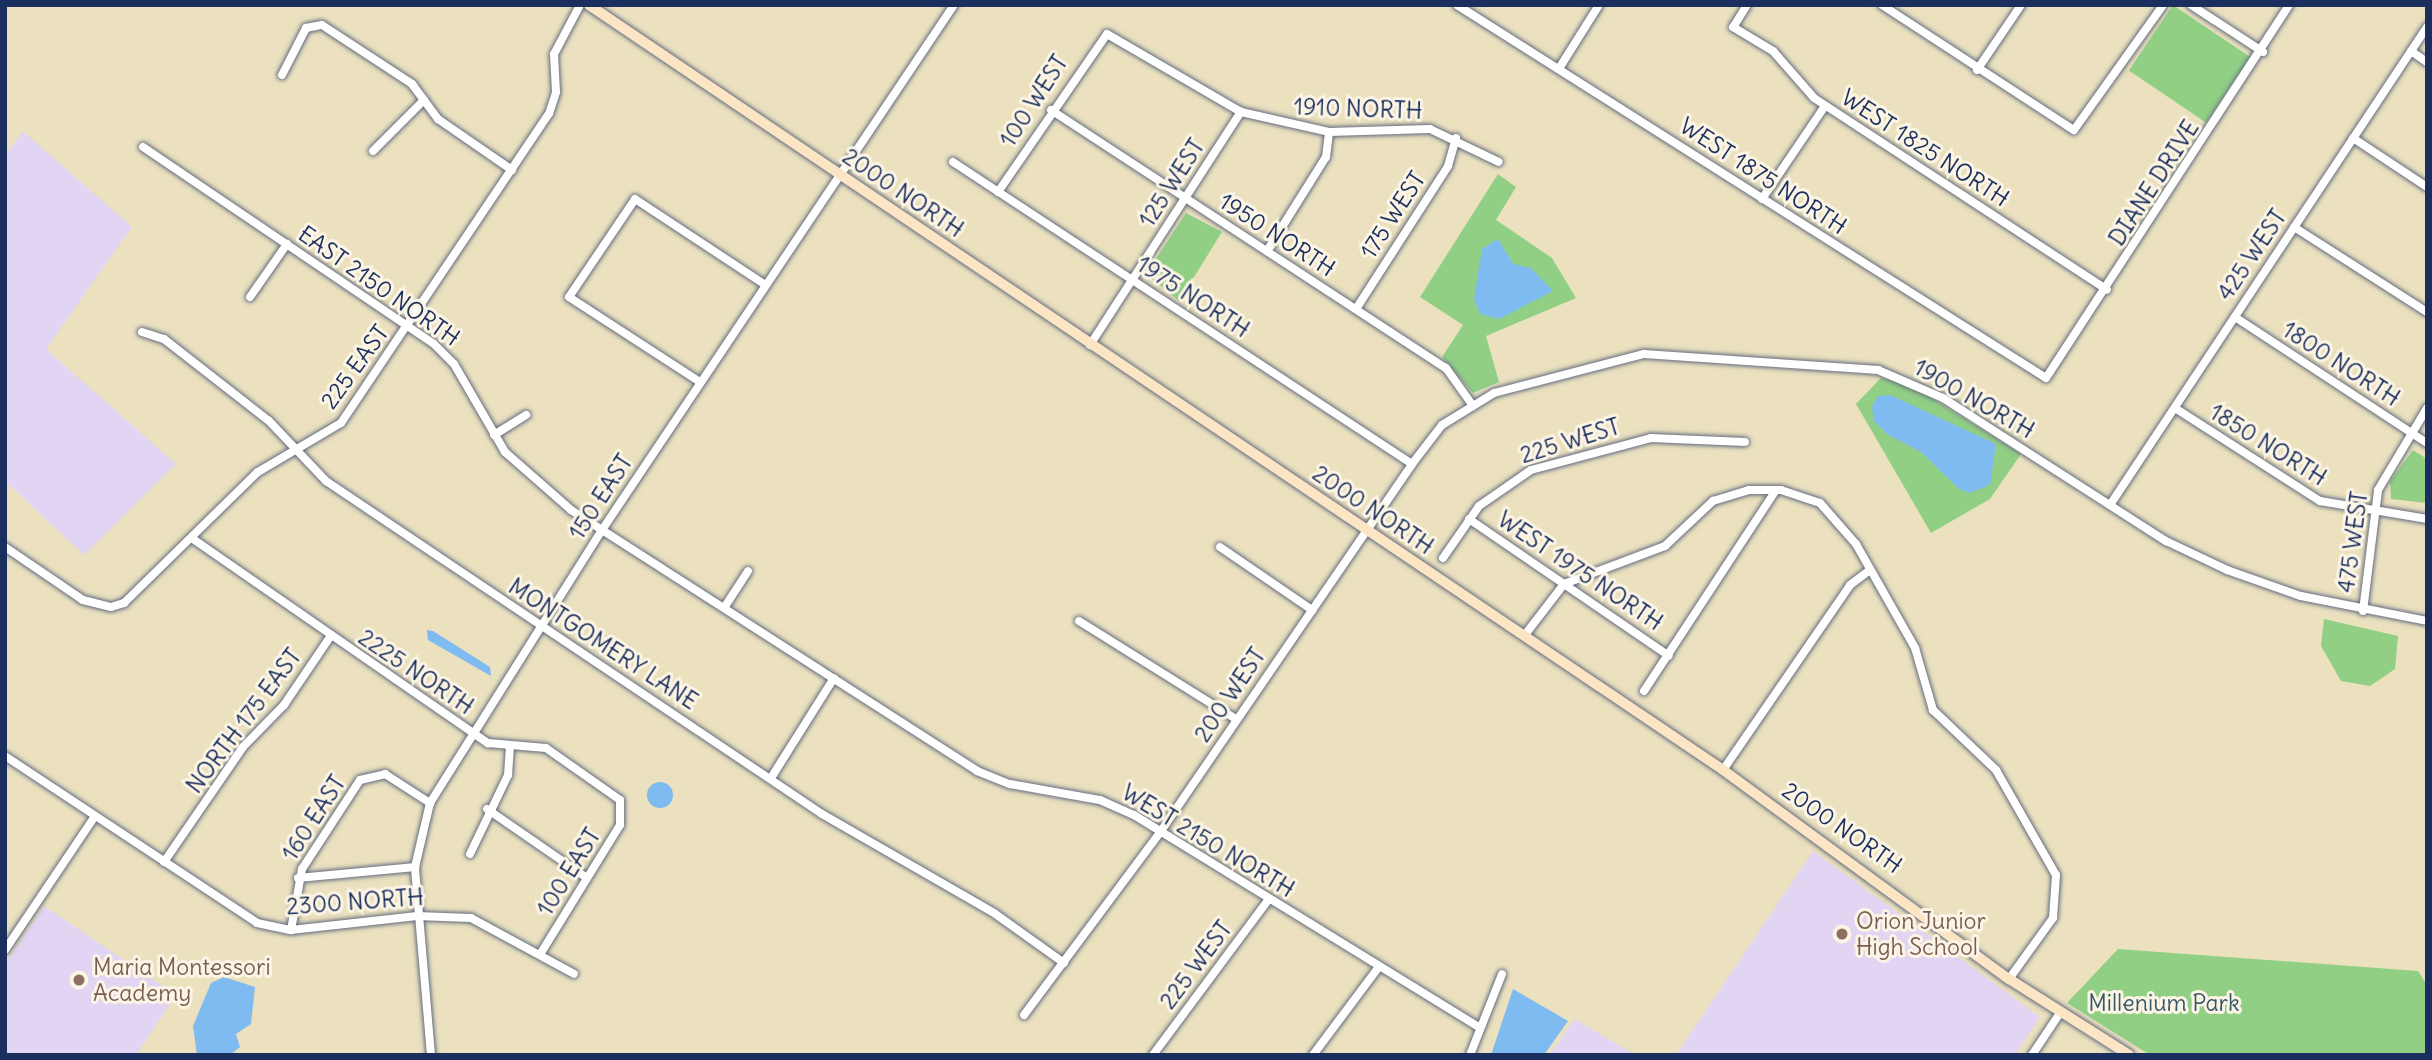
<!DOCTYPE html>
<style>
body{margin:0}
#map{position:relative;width:2432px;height:1060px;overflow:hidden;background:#ebe1bf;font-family:Delius,sans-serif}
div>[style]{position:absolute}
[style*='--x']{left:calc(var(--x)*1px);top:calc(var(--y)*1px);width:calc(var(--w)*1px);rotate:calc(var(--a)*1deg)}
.built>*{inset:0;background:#e2d4f3}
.green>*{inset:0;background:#91cf85;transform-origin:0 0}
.water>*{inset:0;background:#7fbaf1}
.round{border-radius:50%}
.roads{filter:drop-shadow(0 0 2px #646d80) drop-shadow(0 0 2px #646d80)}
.street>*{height:8px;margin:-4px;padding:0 4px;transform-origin:4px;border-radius:4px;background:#fff}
.secondary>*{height:10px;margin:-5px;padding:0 5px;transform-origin:5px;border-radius:5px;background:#fce5c4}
.dots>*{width:19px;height:19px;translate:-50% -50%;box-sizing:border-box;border:4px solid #fcf5e5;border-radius:50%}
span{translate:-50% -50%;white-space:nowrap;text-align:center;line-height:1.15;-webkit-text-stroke:6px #fcf5e5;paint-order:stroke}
.street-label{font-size:23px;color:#1b2f5e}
.education-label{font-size:23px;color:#785e54}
.left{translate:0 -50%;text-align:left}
.park-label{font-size:23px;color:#385768}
.frame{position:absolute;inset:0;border:7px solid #1b2f5e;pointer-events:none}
</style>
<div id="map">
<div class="built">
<i style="clip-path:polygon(23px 131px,132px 227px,46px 349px,176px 464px,84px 555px,5px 481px,5px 156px)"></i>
<i style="clip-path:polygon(1813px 851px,2040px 1017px,2015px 1055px,1676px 1055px)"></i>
<i style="clip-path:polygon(44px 906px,176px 995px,136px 1055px,5px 1055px,5px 964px)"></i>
<i style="clip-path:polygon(1575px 1019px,1635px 1055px,1549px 1055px)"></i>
</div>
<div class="green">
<i style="left:2173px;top:5px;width:93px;height:79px;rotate:34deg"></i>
<i style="clip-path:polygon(1498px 174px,1516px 187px,1496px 220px,1552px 258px,1576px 298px,1486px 336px,1499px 382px,1473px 393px,1442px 357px,1463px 325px,1420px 297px)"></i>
<i style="clip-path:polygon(1186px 213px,1222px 232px,1179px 301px,1146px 274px)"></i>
<i style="clip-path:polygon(1881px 378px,1912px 386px,2021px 454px,1990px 499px,1931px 533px,1856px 404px)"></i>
<i style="clip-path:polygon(2413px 450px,2427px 459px,2427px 503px,2391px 499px,2390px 481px)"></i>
<i style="clip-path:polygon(2324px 619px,2398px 636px,2395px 669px,2370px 686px,2341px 681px,2321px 646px)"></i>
<i style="clip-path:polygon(2118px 949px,2418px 971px,2427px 985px,2427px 1055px,2150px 1055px,2067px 1003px)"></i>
</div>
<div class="water">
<i style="clip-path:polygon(1498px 239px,1513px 264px,1531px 268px,1553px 291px,1499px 319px,1480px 314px,1474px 299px,1482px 249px)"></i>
<i style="clip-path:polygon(1890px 395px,1996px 444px,1990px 485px,1970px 493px,1959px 489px,1921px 452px,1887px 434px,1874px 421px,1872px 406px,1878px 396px)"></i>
<i style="clip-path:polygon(433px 631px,490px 667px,491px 676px,428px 640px,427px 630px)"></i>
<i class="round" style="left:647px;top:782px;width:26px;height:26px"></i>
<i style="clip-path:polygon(224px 977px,255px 987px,251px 1024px,236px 1034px,240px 1047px,230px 1055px,197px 1055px,193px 1026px,211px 983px)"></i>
<i style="clip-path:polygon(1513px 989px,1568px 1021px,1544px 1055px,1491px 1055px)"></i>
</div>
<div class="roads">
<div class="street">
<i style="--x:1457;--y:5;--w:697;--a:32.35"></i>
<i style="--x:2046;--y:378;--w:445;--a:-56.9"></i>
<i style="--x:1747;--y:5;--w:26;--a:122"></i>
<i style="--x:1733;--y:27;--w:47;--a:31"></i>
<i style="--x:1773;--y:51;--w:62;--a:48.9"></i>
<i style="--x:1814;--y:98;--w:350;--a:33.2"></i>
<i style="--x:1882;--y:5;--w:229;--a:33.1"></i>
<i style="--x:2074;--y:130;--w:153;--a:-54.5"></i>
<i style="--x:2191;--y:5;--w:86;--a:33.1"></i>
<i style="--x:2411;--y:51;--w:19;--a:35"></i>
<i style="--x:1560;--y:67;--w:73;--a:-57.8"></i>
<i style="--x:1977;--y:70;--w:78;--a:-55.9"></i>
<i style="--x:282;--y:75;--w:53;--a:-62.9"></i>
<i style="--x:306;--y:28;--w:16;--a:-11"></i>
<i style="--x:322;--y:25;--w:108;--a:33.2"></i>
<i style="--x:412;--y:84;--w:44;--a:53.4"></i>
<i style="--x:438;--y:119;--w:90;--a:34.6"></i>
<i style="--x:1051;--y:110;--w:472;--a:33.2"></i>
<i style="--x:1446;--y:368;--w:43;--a:54.5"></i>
<i style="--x:2353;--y:138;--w:89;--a:33.5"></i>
<i style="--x:143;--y:147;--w:351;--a:34.1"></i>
<i style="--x:434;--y:344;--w:28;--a:45"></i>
<i style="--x:454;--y:364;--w:102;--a:59.9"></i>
<i style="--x:505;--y:452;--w:88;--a:41.3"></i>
<i style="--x:571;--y:510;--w:483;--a:32.7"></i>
<i style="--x:977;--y:771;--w:35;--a:22"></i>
<i style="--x:1010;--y:784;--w:91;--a:10.1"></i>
<i style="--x:1100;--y:800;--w:37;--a:24"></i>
<i style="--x:1134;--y:815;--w:405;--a:31.6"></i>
<i style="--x:373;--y:151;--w:72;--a:-45"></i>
<i style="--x:953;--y:162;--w:549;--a:33.34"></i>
<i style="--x:998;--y:192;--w:192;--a:-55.4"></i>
<i style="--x:1107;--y:34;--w:155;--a:30.2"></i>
<i style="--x:1241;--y:112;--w:90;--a:12.8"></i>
<i style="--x:1329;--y:132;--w:101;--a:-1.7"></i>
<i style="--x:1430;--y:129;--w:76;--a:25.6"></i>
<i style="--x:1762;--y:199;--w:112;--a:-55.9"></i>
<i style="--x:2294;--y:227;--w:158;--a:32.6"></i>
<i style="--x:1267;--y:251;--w:111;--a:-57.9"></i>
<i style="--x:1326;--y:157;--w:25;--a:-83"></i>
<i style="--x:250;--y:297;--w:65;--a:-55.1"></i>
<i style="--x:1356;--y:309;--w:170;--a:-57.2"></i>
<i style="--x:1448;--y:166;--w:29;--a:-74"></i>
<i style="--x:2235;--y:317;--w:230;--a:33.3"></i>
<i style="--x:142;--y:332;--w:23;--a:18"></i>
<i style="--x:164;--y:339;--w:133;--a:38"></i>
<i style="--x:269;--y:421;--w:83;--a:46.5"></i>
<i style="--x:326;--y:481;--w:597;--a:33.88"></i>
<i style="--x:822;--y:814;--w:198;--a:29.9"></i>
<i style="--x:994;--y:913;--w:86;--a:35.5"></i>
<i style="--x:1090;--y:345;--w:278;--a:-57.1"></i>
<i style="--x:700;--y:382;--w:156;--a:-147"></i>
<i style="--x:569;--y:297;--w:118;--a:-56"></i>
<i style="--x:635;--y:199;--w:154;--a:33.4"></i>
<i style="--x:2175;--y:408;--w:172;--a:32.7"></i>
<i style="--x:2320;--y:501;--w:109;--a:9.5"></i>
<i style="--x:494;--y:435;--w:38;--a:-32"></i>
<i style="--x:2110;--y:505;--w:574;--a:-56.45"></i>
<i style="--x:1469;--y:519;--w:242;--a:34.4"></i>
<i style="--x:193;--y:539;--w:359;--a:34.7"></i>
<i style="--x:488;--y:743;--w:58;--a:4.9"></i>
<i style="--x:546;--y:748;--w:90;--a:35.1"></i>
<i style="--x:620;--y:800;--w:25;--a:90"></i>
<i style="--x:620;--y:825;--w:150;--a:121.7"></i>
<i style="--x:5;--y:547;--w:94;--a:34.2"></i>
<i style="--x:83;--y:600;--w:29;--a:14"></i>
<i style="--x:111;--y:607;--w:14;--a:-17"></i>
<i style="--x:124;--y:603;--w:187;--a:-44.4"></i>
<i style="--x:258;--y:472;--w:96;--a:-30.6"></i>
<i style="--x:341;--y:423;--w:372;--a:-56.1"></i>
<i style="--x:549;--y:114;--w:23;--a:-72"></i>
<i style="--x:556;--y:92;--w:38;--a:-93"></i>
<i style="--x:554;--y:54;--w:55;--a:-62"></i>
<i style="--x:1220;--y:547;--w:112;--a:34.4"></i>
<i style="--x:1443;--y:558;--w:63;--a:-55.3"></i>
<i style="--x:1479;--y:506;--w:63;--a:-34.7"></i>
<i style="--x:1531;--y:470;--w:124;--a:-14.9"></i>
<i style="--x:1651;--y:438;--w:94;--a:2.4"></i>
<i style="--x:724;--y:608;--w:44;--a:-57"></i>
<i style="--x:2363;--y:611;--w:122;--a:-82.9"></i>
<i style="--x:2378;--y:490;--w:96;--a:-59.1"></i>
<i style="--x:1079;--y:621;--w:185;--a:32"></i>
<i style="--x:1524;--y:636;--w:66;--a:-52.4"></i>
<i style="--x:1564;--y:584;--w:108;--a:-20.6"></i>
<i style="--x:1665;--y:546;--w:66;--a:-43.2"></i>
<i style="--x:1713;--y:501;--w:38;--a:-17"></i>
<i style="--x:1749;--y:490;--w:32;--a:0"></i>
<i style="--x:1781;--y:490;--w:41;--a:18.4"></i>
<i style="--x:1820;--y:503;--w:55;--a:48.7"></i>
<i style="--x:1856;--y:544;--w:120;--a:60.4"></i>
<i style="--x:1915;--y:648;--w:65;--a:73.8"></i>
<i style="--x:1933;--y:710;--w:87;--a:43.6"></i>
<i style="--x:1996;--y:770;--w:121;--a:60.3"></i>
<i style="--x:2056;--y:875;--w:43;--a:94"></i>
<i style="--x:2053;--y:918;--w:75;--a:125.8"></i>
<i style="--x:1644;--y:691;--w:240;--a:-56.7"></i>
<i style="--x:5;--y:756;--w:302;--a:33.5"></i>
<i style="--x:257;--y:923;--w:35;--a:12"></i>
<i style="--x:291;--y:930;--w:127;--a:-6.3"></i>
<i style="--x:417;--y:916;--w:54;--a:2.1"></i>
<i style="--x:471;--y:918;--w:117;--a:28.5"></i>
<i style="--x:1723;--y:770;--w:224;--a:-55.5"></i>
<i style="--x:1850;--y:585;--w:25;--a:-37"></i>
<i style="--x:771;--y:778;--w:118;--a:-57.8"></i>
<i style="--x:487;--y:809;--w:121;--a:34.6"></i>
<i style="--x:470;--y:854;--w:88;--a:-64.3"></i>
<i style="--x:508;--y:775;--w:26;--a:-86"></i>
<i style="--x:164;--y:862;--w:140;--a:-55.5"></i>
<i style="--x:243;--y:747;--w:59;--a:-45.7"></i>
<i style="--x:284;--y:705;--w:82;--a:-55.9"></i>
<i style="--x:298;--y:878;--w:118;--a:-5.4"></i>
<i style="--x:291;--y:930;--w:62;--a:-79.8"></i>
<i style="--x:302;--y:869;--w:106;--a:-56.9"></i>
<i style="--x:360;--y:780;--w:26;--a:-13"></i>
<i style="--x:385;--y:774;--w:54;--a:32.8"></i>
<i style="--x:5;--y:950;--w:161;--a:-56.1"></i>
<i style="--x:1024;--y:1015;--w:229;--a:-53.3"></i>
<i style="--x:1161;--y:831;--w:445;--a:-55.6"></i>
<i style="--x:1412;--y:464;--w:49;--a:-52.4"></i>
<i style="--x:1442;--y:425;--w:61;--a:-31.6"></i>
<i style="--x:1494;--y:393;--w:155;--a:-14.6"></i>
<i style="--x:1644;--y:354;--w:235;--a:3.9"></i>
<i style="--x:1878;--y:370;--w:71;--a:23.3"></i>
<i style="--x:1943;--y:398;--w:265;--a:32.7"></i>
<i style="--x:2166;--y:541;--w:68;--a:25.4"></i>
<i style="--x:2227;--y:570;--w:78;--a:19.4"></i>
<i style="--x:2301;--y:596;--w:128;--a:11.2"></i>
<i style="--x:431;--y:1055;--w:189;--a:-94.9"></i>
<i style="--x:415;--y:867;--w:66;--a:-76.8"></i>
<i style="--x:430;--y:803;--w:323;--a:-57.8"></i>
<i style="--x:602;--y:530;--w:632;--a:-56.16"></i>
<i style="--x:1153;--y:1055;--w:194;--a:-53.4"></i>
<i style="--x:1313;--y:1055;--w:109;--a:-53.2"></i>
<i style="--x:1470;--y:1055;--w:87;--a:-68.4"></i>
<i style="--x:2032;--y:1055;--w:50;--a:-56.3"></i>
</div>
<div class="secondary">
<i style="--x:589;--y:5;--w:1368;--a:34"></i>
<i style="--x:1723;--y:770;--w:354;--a:36.2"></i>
<i style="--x:2009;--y:979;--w:142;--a:32.3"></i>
</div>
</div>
<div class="dots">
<i style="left:1842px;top:934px;background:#8d6e63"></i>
<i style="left:79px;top:980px;background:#8d6e63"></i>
</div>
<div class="street-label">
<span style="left:1034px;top:101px;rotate:-57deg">100 WEST</span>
<span style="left:1358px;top:109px;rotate:2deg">1910 NORTH</span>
<span style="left:1925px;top:148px;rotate:33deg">WEST 1825 NORTH</span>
<span style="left:1763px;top:176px;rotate:33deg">WEST 1875 NORTH</span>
<span style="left:1172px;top:183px;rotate:-57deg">125 WEST</span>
<span style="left:2154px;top:183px;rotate:-57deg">DIANE DRIVE</span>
<span style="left:903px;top:193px;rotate:34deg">2000 NORTH</span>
<span style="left:1393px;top:215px;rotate:-57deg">175 WEST</span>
<span style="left:1277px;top:235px;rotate:33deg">1950 NORTH</span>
<span style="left:2252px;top:255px;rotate:-56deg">425 WEST</span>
<span style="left:379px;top:286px;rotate:35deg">EAST 2150 NORTH</span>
<span style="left:1193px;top:297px;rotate:33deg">1975 NORTH</span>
<span style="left:2341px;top:364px;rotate:33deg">1800 NORTH</span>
<span style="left:355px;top:367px;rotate:-54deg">225 EAST</span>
<span style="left:1974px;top:399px;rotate:30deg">1900 NORTH</span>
<span style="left:1570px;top:441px;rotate:-17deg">225 WEST</span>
<span style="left:2268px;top:445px;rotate:32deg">1850 NORTH</span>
<span style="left:601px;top:497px;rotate:-57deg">150 EAST</span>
<span style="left:1373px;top:510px;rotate:34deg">2000 NORTH</span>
<span style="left:2353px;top:542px;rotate:-82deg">475 WEST</span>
<span style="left:1580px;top:571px;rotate:34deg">WEST 1975 NORTH</span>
<span style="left:603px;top:644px;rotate:33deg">MONTGOMERY LANE</span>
<span style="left:416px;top:672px;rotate:34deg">2225 NORTH</span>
<span style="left:1230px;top:695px;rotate:-56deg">200 WEST</span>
<span style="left:244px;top:721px;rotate:-53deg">NORTH 175 EAST</span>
<span style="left:314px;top:818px;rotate:-57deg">160 EAST</span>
<span style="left:1842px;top:828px;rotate:35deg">2000 NORTH</span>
<span style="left:1208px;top:841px;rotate:31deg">WEST 2150 NORTH</span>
<span style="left:569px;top:872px;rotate:-58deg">100 EAST</span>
<span style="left:355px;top:902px;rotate:-4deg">2300 NORTH</span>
<span style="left:1196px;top:965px;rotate:-53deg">225 WEST</span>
</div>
<div class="education-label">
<span class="left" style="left:1856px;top:934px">Orion Junior<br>High School</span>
<span class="left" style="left:93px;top:980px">Maria Montessori<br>Academy</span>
</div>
<div class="park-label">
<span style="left:2164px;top:1003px">Millenium Park</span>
</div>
<div class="frame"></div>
</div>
